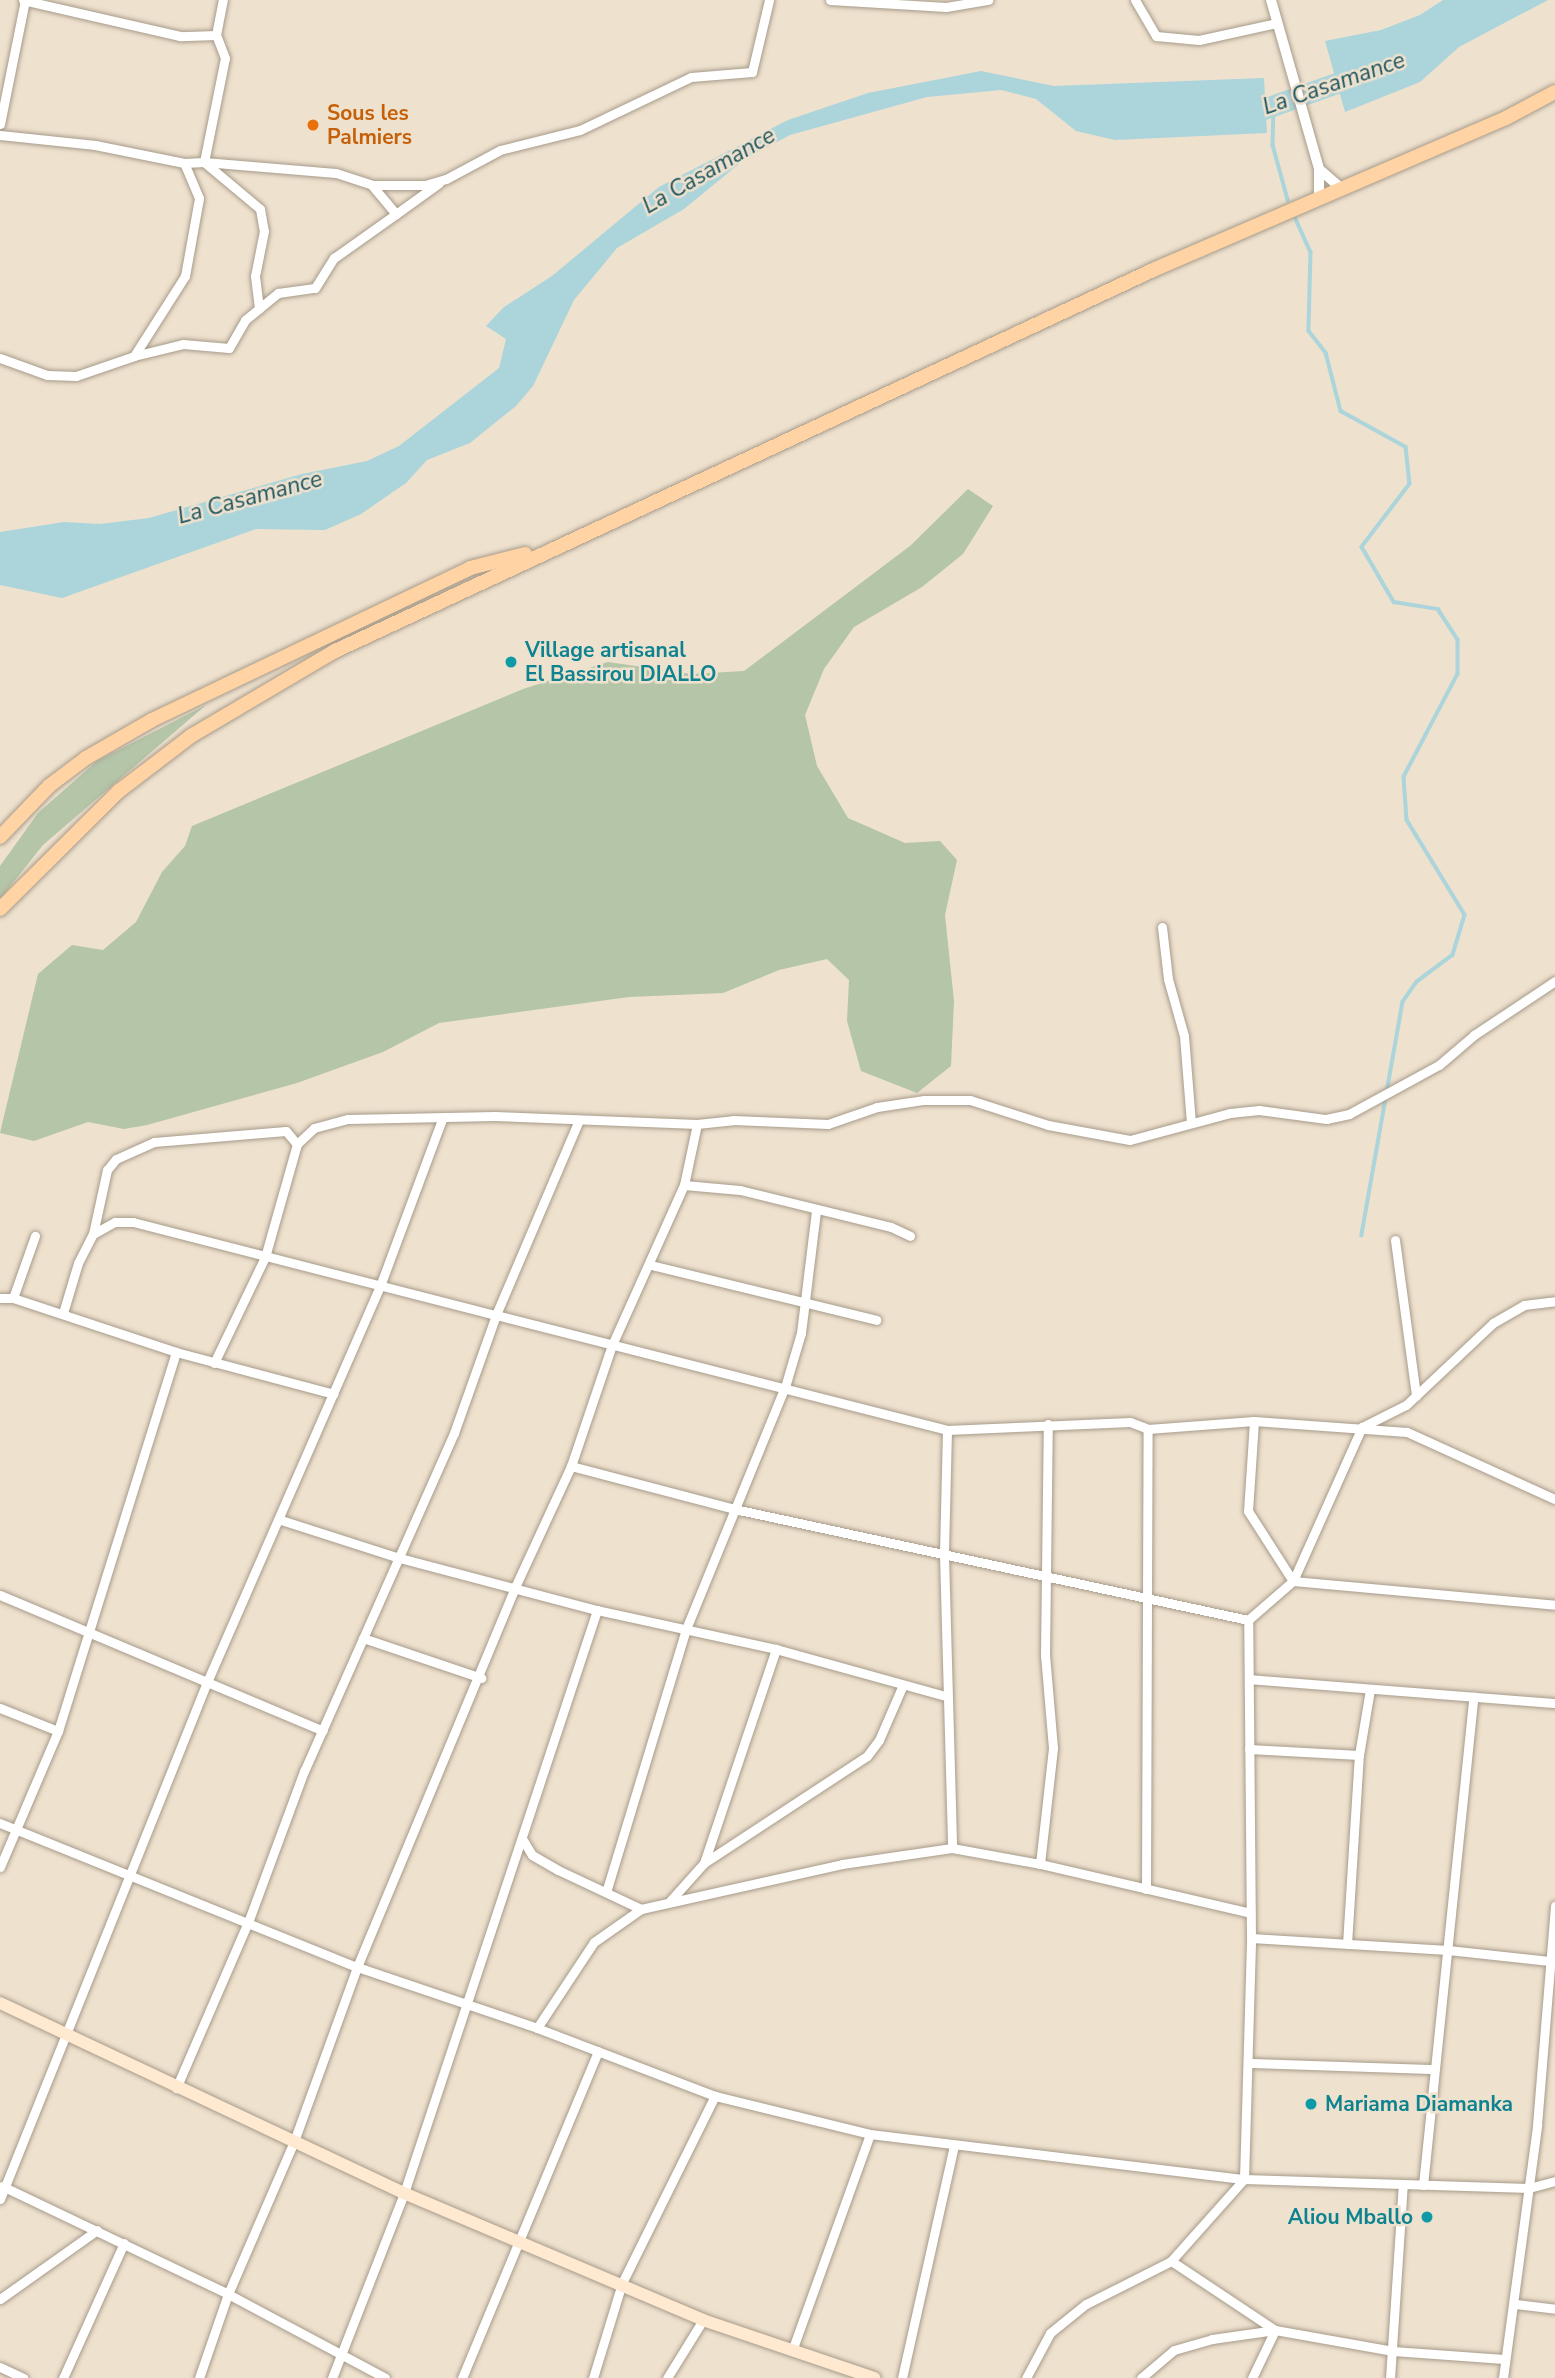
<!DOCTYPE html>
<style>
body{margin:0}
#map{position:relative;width:1555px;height:2378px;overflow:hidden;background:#eee1ce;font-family:"Nunito Sans",sans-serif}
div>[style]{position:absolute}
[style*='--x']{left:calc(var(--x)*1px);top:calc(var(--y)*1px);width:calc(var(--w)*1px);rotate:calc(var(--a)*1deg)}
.green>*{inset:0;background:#b4c5a8}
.water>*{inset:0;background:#abd4db}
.stream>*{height:3.5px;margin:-1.75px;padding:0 1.75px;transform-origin:1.75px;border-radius:1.75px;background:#abd4db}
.river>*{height:21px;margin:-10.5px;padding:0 10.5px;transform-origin:10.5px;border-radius:10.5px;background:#abd4db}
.roads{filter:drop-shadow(0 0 2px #a79b8a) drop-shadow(0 0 2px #a79b8a)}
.minor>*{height:9px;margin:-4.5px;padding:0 4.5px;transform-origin:4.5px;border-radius:4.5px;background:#fff}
.tertiary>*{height:10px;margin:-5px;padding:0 5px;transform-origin:5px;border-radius:5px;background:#fff}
.secondary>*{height:12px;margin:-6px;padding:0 6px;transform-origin:6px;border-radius:6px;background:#ffe9d1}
.primary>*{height:14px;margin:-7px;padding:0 7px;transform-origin:7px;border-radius:7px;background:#ffd3a3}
.dots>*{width:19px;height:19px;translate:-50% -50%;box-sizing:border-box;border:4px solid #eee1ce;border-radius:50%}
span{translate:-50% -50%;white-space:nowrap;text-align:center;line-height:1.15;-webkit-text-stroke:5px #eee1ce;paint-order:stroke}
.food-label{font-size:21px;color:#c56008;font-weight:700}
.left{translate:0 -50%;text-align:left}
.culture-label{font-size:21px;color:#0d838f;font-weight:700}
.right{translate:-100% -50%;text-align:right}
.water-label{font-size:23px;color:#1d545e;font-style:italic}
</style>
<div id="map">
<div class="green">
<i style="clip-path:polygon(968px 489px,993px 506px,963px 554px,922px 587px,854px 627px,824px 669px,805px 715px,817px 766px,848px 818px,905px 843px,940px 841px,957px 860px,945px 915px,954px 1001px,951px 1066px,917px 1093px,861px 1071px,847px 1021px,849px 980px,827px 959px,779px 970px,723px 993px,629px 997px,439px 1023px,383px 1052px,297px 1083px,147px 1125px,124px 1129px,88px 1122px,34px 1141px,0 1133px,38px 974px,72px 945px,103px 950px,136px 922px,162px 872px,185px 846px,192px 826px,523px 689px,608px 662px,691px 674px,744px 671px,910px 546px)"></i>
<i style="clip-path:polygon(206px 705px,43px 845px,0 899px,0 866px,38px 813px,97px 761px)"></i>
</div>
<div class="water">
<i style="clip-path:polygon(1443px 0,1548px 0,1459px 47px,1420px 82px,1345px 112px,1325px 41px,1381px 30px,1420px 15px)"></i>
<i style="clip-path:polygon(981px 71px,1054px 86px,1264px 78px,1267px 133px,1115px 140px,1076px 131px,1036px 99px,1001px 90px,927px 97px,790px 135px,745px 159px,684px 209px,617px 248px,574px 300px,533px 386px,516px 406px,470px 443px,427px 460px,406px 483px,361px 514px,325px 530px,256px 529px,62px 598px,0 585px,0 532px,64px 522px,100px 524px,149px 518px,302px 474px,367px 461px,399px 446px,499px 368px,506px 339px,486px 326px,504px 307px,552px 276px,659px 187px,788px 120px,868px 93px)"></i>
</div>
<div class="stream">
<i style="--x:1274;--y:105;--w:40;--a:91.4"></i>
<i style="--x:1273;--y:145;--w:57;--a:74.7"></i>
<i style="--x:1296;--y:219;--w:36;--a:66"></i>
<i style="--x:1311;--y:252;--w:79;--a:91.5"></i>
<i style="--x:1309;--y:331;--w:28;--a:52"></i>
<i style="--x:1326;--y:353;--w:60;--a:75.5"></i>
<i style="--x:1341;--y:411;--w:74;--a:29"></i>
<i style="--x:1406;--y:447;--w:37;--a:84"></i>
<i style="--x:1410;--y:484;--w:79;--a:127.3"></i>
<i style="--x:1362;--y:547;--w:64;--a:59.8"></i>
<i style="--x:1394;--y:602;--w:45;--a:9"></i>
<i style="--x:1438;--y:609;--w:37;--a:57"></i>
<i style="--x:1458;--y:640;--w:34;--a:90"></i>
<i style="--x:1458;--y:674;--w:116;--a:117.7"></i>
<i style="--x:1404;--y:777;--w:43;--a:86"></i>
<i style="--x:1407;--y:820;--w:111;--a:58.6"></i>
<i style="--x:1465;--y:915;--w:42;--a:106.7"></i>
<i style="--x:1453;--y:955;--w:45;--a:143.1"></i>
<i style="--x:1417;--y:982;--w:24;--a:125"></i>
<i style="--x:1403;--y:1002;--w:237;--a:100"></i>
</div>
<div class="river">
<i style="--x:1240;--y:113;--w:9;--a:6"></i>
<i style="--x:1249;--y:114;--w:120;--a:-19.5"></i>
</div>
<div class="roads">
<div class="minor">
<i style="--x:830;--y:0;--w:116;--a:3.5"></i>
<i style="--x:946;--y:7;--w:43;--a:-9.5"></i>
<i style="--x:1135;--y:0;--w:42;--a:59.7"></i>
<i style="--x:1156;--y:36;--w:43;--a:5.3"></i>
<i style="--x:1199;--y:40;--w:80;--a:-12.3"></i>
<i style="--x:216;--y:35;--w:36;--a:-79"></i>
<i style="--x:0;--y:124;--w:126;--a:-78.6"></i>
<i style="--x:0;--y:135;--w:96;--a:6"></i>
<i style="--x:95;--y:145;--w:91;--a:11.4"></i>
<i style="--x:184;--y:163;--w:20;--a:-3"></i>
<i style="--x:204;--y:162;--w:106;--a:-78.6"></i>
<i style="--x:225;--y:58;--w:25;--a:-111"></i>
<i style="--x:216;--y:35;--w:36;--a:178"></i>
<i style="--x:180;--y:36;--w:161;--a:-167.1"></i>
<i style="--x:204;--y:162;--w:132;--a:4.8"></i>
<i style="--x:336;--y:173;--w:38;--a:18"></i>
<i style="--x:372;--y:185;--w:53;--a:0"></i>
<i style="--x:425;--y:185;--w:22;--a:-16"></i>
<i style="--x:446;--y:179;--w:61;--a:-28.2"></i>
<i style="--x:500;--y:150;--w:82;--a:-14"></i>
<i style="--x:580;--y:130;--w:123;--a:-25.5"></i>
<i style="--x:691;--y:77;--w:61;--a:-4.7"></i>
<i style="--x:752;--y:72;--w:74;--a:-76.7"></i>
<i style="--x:204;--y:162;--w:73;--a:40"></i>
<i style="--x:260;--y:209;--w:22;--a:80"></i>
<i style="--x:264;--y:231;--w:46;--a:101.3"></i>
<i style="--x:255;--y:276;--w:33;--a:83"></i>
<i style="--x:396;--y:214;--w:53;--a:-35.8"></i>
<i style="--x:134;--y:356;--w:50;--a:-13.8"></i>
<i style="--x:183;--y:344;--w:46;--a:5"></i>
<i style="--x:229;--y:348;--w:32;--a:-60"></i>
<i style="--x:245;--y:320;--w:43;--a:-39.3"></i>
<i style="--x:278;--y:293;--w:37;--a:-8"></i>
<i style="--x:315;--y:288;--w:36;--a:-58"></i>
<i style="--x:334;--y:258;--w:76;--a:-35.4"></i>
<i style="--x:396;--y:214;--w:38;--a:-130"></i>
<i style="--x:0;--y:358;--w:50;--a:19.9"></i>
<i style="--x:47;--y:375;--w:29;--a:2"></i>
<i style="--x:76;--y:376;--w:61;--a:-19"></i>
<i style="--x:134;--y:356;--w:95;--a:-57.5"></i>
<i style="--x:185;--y:276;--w:79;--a:-79.8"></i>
<i style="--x:199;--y:198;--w:38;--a:-113"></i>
<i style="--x:1162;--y:927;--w:52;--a:83.4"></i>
<i style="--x:1168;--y:979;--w:59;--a:74.3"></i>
<i style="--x:1184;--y:1036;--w:87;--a:85.4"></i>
<i style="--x:579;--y:1120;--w:212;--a:113.1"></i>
<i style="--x:496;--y:1315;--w:465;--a:14.3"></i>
<i style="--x:947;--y:1430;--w:183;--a:-2.5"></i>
<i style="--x:1130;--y:1422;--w:19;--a:21"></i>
<i style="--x:1148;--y:1429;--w:106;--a:-4.3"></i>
<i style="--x:1254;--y:1421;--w:153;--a:4.1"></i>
<i style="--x:1407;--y:1432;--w:162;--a:24.4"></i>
<i style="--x:684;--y:1185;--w:56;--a:5.1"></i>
<i style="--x:740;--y:1190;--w:155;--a:13.8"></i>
<i style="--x:891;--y:1227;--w:21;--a:25"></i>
<i style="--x:93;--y:1234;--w:25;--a:-29"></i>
<i style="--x:115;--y:1222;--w:18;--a:0"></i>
<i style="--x:133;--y:1222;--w:375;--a:14.4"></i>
<i style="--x:496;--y:1315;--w:125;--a:109.6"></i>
<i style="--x:454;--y:1433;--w:370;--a:113.9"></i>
<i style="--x:304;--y:1771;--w:161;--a:110.3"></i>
<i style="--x:248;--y:1922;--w:181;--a:113.4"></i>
<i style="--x:1395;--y:1240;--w:157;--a:82.3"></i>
<i style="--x:651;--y:1265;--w:232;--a:13.7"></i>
<i style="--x:0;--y:1298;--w:13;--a:0"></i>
<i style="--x:13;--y:1298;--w:66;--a:-70.5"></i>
<i style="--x:13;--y:1298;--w:172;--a:18.3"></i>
<i style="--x:176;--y:1352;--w:163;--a:14.9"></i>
<i style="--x:63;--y:1313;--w:52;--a:-73.3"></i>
<i style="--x:78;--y:1263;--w:33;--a:-63"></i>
<i style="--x:93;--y:1234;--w:66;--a:-77.7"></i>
<i style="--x:107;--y:1170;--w:14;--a:-51"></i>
<i style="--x:116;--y:1159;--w:42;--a:-24.1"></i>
<i style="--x:154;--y:1142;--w:132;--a:-4.8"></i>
<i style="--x:286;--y:1131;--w:17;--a:50"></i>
<i style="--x:214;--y:1363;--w:118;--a:-64.3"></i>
<i style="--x:265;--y:1257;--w:117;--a:-74.2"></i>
<i style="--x:297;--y:1144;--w:23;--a:-43"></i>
<i style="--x:314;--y:1128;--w:35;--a:-15"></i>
<i style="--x:348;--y:1119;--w:147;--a:-1.2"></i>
<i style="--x:495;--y:1116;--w:202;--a:2.3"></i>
<i style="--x:697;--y:1124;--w:36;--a:-6"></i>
<i style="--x:733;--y:1120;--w:95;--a:2.4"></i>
<i style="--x:828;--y:1124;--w:52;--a:-19.1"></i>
<i style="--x:877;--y:1107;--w:48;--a:-8.5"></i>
<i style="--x:924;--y:1100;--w:46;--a:0"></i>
<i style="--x:970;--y:1100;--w:82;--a:17.8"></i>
<i style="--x:1048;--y:1125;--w:83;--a:10.4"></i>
<i style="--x:1130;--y:1140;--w:104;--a:-15.1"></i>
<i style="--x:1230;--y:1113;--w:29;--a:-6"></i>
<i style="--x:1259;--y:1110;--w:68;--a:7.7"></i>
<i style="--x:1326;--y:1119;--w:24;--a:-12"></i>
<i style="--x:1349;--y:1114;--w:102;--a:-28.6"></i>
<i style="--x:1439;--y:1065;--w:46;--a:-40.6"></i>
<i style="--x:1474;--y:1035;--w:97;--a:-33.7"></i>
<i style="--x:1254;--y:1421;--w:90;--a:93.8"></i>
<i style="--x:1248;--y:1511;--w:83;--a:57.3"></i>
<i style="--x:947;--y:1430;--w:125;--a:91.4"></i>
<i style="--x:944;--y:1555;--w:293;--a:88.4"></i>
<i style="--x:571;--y:1466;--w:174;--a:14.7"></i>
<i style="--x:739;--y:1510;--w:521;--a:12.19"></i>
<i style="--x:281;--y:1520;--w:121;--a:17.8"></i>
<i style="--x:396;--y:1557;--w:208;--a:14.8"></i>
<i style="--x:597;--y:1610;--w:183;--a:12.3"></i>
<i style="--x:776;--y:1649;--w:176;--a:15.5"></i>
<i style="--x:1293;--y:1581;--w:169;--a:-65.9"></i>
<i style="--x:1362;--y:1427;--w:49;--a:-26.6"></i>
<i style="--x:1406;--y:1405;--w:120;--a:-43.3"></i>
<i style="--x:1493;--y:1323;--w:36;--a:-30"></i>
<i style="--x:1524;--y:1305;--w:31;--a:-7"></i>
<i style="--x:0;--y:1595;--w:350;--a:22.8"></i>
<i style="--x:363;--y:1638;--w:125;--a:18.7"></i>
<i style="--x:1249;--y:1679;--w:307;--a:4.5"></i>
<i style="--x:0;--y:1708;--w:62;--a:21.6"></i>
<i style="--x:58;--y:1731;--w:148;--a:113.1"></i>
<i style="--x:58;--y:1731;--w:397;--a:-72.7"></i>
<i style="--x:1249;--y:1749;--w:110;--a:3.1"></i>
<i style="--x:0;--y:1823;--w:385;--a:22"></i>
<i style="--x:357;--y:1967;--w:190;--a:18.7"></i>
<i style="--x:537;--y:2028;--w:191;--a:20.9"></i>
<i style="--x:715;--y:2096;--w:160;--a:13.8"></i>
<i style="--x:870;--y:2134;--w:377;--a:6.9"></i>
<i style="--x:1244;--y:2179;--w:285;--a:1.8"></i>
<i style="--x:1529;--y:2188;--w:27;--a:-15"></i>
<i style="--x:523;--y:1840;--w:17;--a:59"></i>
<i style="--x:532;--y:1855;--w:30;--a:30"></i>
<i style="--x:558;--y:1870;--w:92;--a:25.2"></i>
<i style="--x:704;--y:1863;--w:226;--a:-71.4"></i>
<i style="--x:1040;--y:1864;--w:117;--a:-83.6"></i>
<i style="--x:1053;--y:1748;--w:93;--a:-94.9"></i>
<i style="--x:1045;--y:1655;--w:231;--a:-89.3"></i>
<i style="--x:607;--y:1889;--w:272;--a:-73.1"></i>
<i style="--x:686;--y:1629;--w:261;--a:-67.8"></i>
<i style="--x:785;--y:1387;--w:56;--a:-73.5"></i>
<i style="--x:801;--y:1333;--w:123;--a:-83"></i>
<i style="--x:1146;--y:1889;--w:460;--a:-89.8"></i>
<i style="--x:670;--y:1901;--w:51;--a:-48.2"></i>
<i style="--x:704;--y:1863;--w:195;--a:-33.3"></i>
<i style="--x:867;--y:1756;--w:20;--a:-53"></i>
<i style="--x:879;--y:1740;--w:58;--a:-66.5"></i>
<i style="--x:1251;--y:1938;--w:197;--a:3.5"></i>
<i style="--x:1448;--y:1950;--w:102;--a:6.2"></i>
<i style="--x:1347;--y:1944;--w:189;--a:-86.4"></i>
<i style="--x:1359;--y:1755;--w:67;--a:-80.5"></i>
<i style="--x:537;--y:2028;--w:103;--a:-56.5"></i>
<i style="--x:594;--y:1942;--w:57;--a:-35.1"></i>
<i style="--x:641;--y:1909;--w:206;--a:-12.6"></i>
<i style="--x:842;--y:1864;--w:111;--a:-8.3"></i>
<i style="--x:952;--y:1848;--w:89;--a:10.3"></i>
<i style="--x:1040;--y:1864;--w:216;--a:13.1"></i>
<i style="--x:1249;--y:2063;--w:184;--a:1.9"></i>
<i style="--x:1423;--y:2185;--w:491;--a:-84.1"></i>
<i style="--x:2;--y:2186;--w:250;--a:25.5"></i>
<i style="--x:228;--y:2294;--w:178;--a:28.1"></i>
<i style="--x:0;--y:2199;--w:557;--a:-68.18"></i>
<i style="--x:207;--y:1682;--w:432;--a:-66.4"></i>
<i style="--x:380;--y:1286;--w:178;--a:-69.6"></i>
<i style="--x:0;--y:2299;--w:119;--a:-35.4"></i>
<i style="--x:1516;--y:2304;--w:39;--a:7"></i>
<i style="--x:793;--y:2348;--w:227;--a:-70.2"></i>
<i style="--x:0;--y:2367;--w:26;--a:25"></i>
<i style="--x:63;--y:2378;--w:148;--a:-65.7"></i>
<i style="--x:199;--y:2378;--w:89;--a:-71"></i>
<i style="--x:228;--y:2294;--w:163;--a:-66.6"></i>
<i style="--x:293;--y:2144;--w:188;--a:-70.1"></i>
<i style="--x:357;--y:1967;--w:414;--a:-67.4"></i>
<i style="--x:516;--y:1585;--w:131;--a:-65.2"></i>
<i style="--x:571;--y:1466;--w:128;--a:-71.3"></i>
<i style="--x:612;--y:1345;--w:175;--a:-65.8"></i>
<i style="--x:684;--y:1185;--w:62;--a:-78"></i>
<i style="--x:332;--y:2378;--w:199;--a:-68.7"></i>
<i style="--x:404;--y:2193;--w:614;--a:-71.68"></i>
<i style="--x:462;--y:2378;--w:354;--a:-67.4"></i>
<i style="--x:593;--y:2378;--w:99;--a:-73"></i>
<i style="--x:622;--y:2283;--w:209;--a:-63.6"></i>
<i style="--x:667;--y:2378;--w:68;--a:-58.2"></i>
<i style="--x:902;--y:2378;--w:238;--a:-77.4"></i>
<i style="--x:1026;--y:2378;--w:51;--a:-61.9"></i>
<i style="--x:1050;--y:2333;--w:46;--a:-38.9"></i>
<i style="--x:1086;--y:2304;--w:95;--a:-26.8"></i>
<i style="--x:1171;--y:2261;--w:110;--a:-48.3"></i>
<i style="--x:1244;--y:2179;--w:241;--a:-88.3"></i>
<i style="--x:1251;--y:1938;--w:318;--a:-90.5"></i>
<i style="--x:1248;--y:1620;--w:60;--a:-40.9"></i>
<i style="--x:1293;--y:1581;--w:263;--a:5.2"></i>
<i style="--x:1141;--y:2378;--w:43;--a:-40.3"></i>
<i style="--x:1174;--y:2350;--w:40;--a:-16"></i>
<i style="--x:1212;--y:2339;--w:64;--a:-8.1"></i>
<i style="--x:1275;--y:2330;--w:125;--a:-146.4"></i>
<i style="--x:1252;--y:2378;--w:53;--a:-64.4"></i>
<i style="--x:1275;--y:2330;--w:120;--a:10.1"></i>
<i style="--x:1393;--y:2351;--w:111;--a:4.1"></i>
<i style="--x:1390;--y:2378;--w:194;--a:-86.2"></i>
<i style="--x:1503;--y:2378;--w:255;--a:-82.3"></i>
<i style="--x:1537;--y:2125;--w:220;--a:-85.3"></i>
</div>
<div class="tertiary">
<i style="--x:1271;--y:0;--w:176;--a:74.1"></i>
<i style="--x:1319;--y:169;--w:28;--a:90"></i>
<i style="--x:1319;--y:169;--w:29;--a:41"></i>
</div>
<div class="secondary">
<i style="--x:0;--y:2003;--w:446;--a:25.2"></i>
<i style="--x:404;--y:2193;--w:325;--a:23"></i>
<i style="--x:703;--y:2320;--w:181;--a:18.7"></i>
</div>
<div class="primary">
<i style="--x:0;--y:837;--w:71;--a:-46.1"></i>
<i style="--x:49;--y:786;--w:46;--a:-37.1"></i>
<i style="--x:86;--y:758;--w:76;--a:-29.9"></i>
<i style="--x:152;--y:720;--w:352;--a:-25.5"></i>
<i style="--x:470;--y:568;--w:57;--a:-14.3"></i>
<i style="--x:0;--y:909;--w:168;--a:-44.8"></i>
<i style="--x:119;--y:791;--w:91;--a:-37.4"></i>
<i style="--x:191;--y:736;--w:167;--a:-30.6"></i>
<i style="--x:335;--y:651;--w:902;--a:-24.97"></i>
<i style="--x:1153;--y:270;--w:384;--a:-23.3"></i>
<i style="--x:1506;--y:118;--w:55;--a:-28"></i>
</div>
</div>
<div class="dots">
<i style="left:313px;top:125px;background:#e8710a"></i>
<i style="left:511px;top:662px;background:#0f9aa8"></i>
<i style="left:1311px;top:2104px;background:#0f9aa8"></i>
<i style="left:1427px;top:2217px;background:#0f9aa8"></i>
</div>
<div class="food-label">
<span class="left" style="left:327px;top:125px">Sous les<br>Palmiers</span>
</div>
<div class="culture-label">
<span class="left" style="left:525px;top:662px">Village artisanal<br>El Bassirou DIALLO</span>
<span class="left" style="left:1325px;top:2104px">Mariama Diamanka</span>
<span class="right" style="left:1413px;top:2217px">Aliou Mballo</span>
</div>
<div class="water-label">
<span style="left:1334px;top:84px;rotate:-19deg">La Casamance</span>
<span style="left:709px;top:171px;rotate:-30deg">La Casamance</span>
<span style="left:250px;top:498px;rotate:-15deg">La Casamance</span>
</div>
</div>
